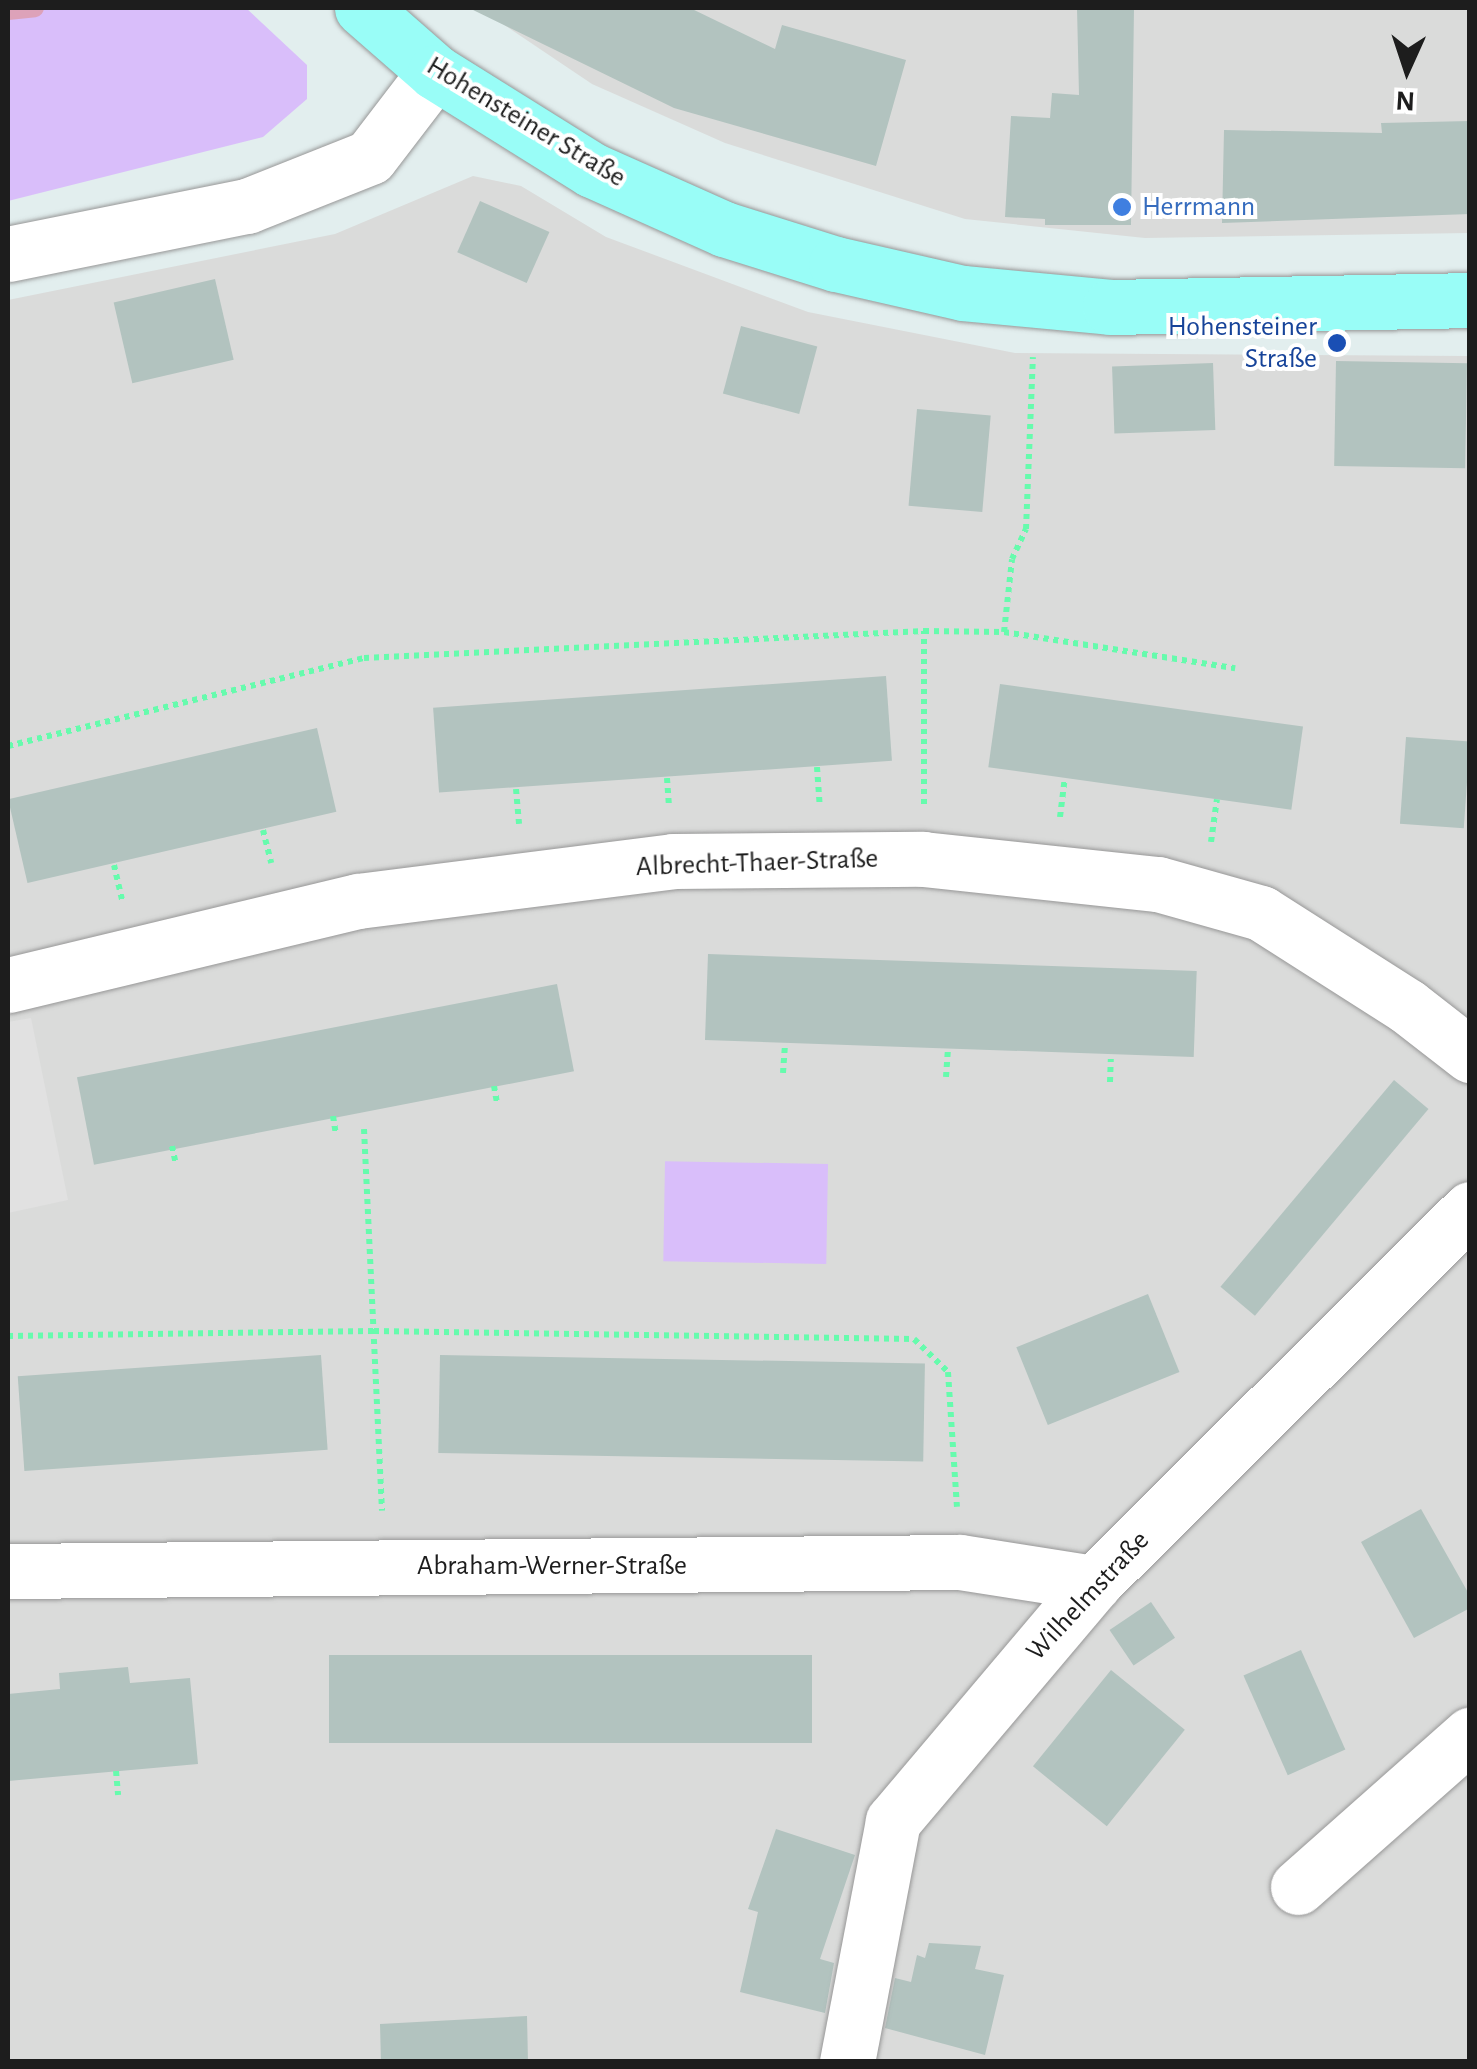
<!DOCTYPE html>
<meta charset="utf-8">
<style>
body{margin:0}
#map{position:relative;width:1477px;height:2069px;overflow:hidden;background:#e2eeee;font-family:"Alegreya Sans",sans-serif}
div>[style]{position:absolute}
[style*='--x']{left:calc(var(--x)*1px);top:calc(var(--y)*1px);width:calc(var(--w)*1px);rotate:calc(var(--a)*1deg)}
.residential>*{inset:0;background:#dadbda}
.park>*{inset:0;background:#d9befa;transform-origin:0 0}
.parking>*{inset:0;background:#e1e1e1}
.stream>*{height:18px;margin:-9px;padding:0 9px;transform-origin:9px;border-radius:9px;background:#dda2b9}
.building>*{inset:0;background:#b2c3bf;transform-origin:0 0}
.path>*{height:6px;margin-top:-3px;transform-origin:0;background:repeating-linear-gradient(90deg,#66fbad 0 5px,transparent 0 10px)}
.roads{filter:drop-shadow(0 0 2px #979797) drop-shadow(0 0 2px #979797)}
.minor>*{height:55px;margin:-27.5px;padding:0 27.5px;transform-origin:27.5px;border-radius:27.5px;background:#fff}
.major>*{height:55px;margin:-27.5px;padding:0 27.5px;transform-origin:27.5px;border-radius:27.5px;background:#99fdf7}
.dots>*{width:28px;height:28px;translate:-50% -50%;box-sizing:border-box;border:5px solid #fff;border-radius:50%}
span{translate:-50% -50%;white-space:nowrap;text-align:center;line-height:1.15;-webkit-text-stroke:8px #fff;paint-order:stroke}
.street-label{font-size:28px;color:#1d1d1d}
.shop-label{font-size:28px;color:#366cbe}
.left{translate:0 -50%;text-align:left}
.transit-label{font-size:28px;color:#164399}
.right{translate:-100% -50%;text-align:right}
.frame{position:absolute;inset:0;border:10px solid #1d1d1d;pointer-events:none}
.north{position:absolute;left:1357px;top:20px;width:100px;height:100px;-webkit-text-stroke:8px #fff;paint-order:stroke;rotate:183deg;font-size:28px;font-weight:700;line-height:40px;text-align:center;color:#1d1d1d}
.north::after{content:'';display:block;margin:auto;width:35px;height:45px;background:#1d1d1d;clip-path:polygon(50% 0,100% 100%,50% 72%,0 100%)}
</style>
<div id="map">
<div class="residential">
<i style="clip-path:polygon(479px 8px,1469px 8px,1469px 233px,1145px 238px,965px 219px,725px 143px,592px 84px)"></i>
<i style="clip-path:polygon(473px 176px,521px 186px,606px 237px,808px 312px,1015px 353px,1469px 356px,1469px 2061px,8px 2062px,8px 300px,335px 234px)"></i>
</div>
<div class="park">
<i style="clip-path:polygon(8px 8px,246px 8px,307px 65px,307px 99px,263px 137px,8px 201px)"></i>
<i style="left:828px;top:1164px;width:100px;height:163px;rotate:91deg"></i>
</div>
<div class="parking">
<i style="clip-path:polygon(31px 1018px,68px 1200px,8px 1213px,8px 1022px)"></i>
</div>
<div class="stream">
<i style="--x:8;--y:11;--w:27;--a:-6"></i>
</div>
<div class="building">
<i style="clip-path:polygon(469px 8px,690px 8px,775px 49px,782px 25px,906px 60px,876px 166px,674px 108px)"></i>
<i style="clip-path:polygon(1077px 8px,1134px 8px,1131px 225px,1045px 225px,1045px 219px,1005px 217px,1011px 116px,1050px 118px,1052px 93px,1079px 95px)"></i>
<i style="clip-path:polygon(1470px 121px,1470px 214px,1222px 223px,1224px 130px,1382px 133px,1381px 123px)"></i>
<i style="left:480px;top:201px;width:76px;height:56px;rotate:24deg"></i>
<i style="left:215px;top:279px;width:83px;height:104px;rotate:77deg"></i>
<i style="left:741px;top:326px;width:79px;height:70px;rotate:15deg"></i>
<i style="left:1336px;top:361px;width:131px;height:105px;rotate:1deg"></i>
<i style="left:1213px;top:363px;width:67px;height:101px;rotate:88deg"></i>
<i style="left:917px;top:409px;width:74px;height:97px;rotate:5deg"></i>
<i style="left:886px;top:676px;width:85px;height:454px;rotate:86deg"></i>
<i style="left:1000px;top:684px;width:306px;height:84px;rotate:8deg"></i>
<i style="left:317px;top:728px;width:86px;height:317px;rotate:77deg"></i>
<i style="left:1406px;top:737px;width:64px;height:87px;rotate:4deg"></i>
<i style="left:708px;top:954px;width:489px;height:86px;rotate:2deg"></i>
<i style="left:557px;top:984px;width:89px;height:489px;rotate:79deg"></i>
<i style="left:1394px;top:1080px;width:45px;height:270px;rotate:40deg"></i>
<i style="left:1148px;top:1294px;width:84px;height:142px;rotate:68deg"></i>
<i style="left:321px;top:1355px;width:95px;height:304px;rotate:86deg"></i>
<i style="left:440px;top:1355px;width:485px;height:98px;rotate:1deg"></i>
<i style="clip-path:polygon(1421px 1509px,1470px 1596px,1470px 1608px,1414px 1638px,1361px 1542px)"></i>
<i style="left:1151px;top:1602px;width:43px;height:50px;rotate:56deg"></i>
<i style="left:1301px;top:1650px;width:109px;height:63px;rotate:66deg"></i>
<i style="left:329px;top:1655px;width:483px;height:88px"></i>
<i style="clip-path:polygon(128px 1667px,130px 1683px,190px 1678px,198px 1764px,8px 1781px,8px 1694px,60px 1689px,59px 1673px)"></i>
<i style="left:1111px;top:1670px;width:95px;height:124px;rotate:39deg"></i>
<i style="clip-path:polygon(776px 1829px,855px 1855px,820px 1959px,834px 1963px,825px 2013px,740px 1992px,758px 1912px,748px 1909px)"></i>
<i style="clip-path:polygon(929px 1943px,981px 1946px,975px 1969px,1004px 1975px,985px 2055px,885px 2028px,895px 1978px,911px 1982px,917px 1955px,925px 1958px)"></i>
<i style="clip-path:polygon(527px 2016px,528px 2062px,381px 2062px,380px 2024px)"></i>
</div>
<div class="path">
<i style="--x:1004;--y:632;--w:73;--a:-83.7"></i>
<i style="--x:1012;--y:559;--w:33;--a:-65"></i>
<i style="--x:1026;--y:529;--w:172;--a:-87.7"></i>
<i style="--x:8;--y:746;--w:367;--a:-13.9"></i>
<i style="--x:364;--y:658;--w:561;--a:-2.76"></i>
<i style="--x:924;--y:631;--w:80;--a:0.7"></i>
<i style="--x:1004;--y:632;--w:234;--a:8.9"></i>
<i style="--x:817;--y:767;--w:39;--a:86"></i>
<i style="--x:667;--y:778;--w:29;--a:86"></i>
<i style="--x:516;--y:789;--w:35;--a:85"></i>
<i style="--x:924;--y:804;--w:173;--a:-90"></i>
<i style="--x:1060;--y:817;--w:39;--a:-83"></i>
<i style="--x:263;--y:830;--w:34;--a:76"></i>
<i style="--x:1211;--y:842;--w:43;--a:-82.1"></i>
<i style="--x:114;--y:865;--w:36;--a:77"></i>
<i style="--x:783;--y:1073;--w:29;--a:-86"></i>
<i style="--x:946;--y:1077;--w:26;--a:-86"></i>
<i style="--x:1110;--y:1082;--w:23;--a:-88"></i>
<i style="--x:494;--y:1086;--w:17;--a:80"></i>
<i style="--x:333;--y:1116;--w:18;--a:81"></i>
<i style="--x:364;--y:1129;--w:382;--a:87.3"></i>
<i style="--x:172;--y:1146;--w:19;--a:78"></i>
<i style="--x:8;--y:1336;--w:366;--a:-0.8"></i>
<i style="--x:374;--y:1331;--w:540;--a:0.85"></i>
<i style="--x:914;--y:1339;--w:47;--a:44.1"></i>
<i style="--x:948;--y:1372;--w:135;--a:86.2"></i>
<i style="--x:116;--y:1771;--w:24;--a:85"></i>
</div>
<div class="roads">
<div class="minor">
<i style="--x:8;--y:254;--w:244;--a:-11.4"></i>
<i style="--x:247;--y:206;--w:132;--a:-21.7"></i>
<i style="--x:370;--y:157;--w:107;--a:-52.6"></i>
<i style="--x:8;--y:985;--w:360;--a:-13.5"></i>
<i style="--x:358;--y:901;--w:318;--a:-7.2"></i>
<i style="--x:673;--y:861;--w:250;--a:-0.5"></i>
<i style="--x:923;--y:859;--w:236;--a:6.1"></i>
<i style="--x:1158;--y:884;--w:107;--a:15.7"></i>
<i style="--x:1261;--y:913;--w:173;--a:32.5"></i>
<i style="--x:1407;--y:1006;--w:80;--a:37.9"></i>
<i style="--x:8;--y:1571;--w:952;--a:-0.54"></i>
<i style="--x:960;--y:1562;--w:136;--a:8.9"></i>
<i style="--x:1298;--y:1887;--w:230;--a:-41.5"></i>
<i style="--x:847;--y:2062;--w:245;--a:-79.2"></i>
<i style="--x:893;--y:1821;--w:312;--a:-49.8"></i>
<i style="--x:1094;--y:1583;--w:530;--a:-44.85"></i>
</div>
<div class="major">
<i style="--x:362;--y:8;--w:97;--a:41.2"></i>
<i style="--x:435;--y:72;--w:185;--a:32"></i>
<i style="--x:592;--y:170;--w:145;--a:24.1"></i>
<i style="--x:724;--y:229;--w:117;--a:17.4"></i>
<i style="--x:836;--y:264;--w:130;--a:12.9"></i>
<i style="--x:963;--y:293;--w:148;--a:5.4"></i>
<i style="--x:1110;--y:307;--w:360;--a:-1.1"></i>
</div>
</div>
<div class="dots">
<i style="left:1122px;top:207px;background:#3f7fe0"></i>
<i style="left:1337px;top:343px;background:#1a4fb4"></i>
</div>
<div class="street-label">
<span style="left:526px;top:122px;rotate:31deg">Hohensteiner Straße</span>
<span style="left:757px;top:863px;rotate:-2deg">Albrecht-Thaer-Straße</span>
<span style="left:552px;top:1566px">Abraham-Werner-Straße</span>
<span style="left:1088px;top:1596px;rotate:-47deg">Wilhelmstraße</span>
</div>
<div class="shop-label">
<span class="left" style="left:1142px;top:207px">Herrmann</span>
</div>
<div class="transit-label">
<span class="right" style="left:1317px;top:343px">Hohensteiner<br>Straße</span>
</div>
<div class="frame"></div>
<div class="north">N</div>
</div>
